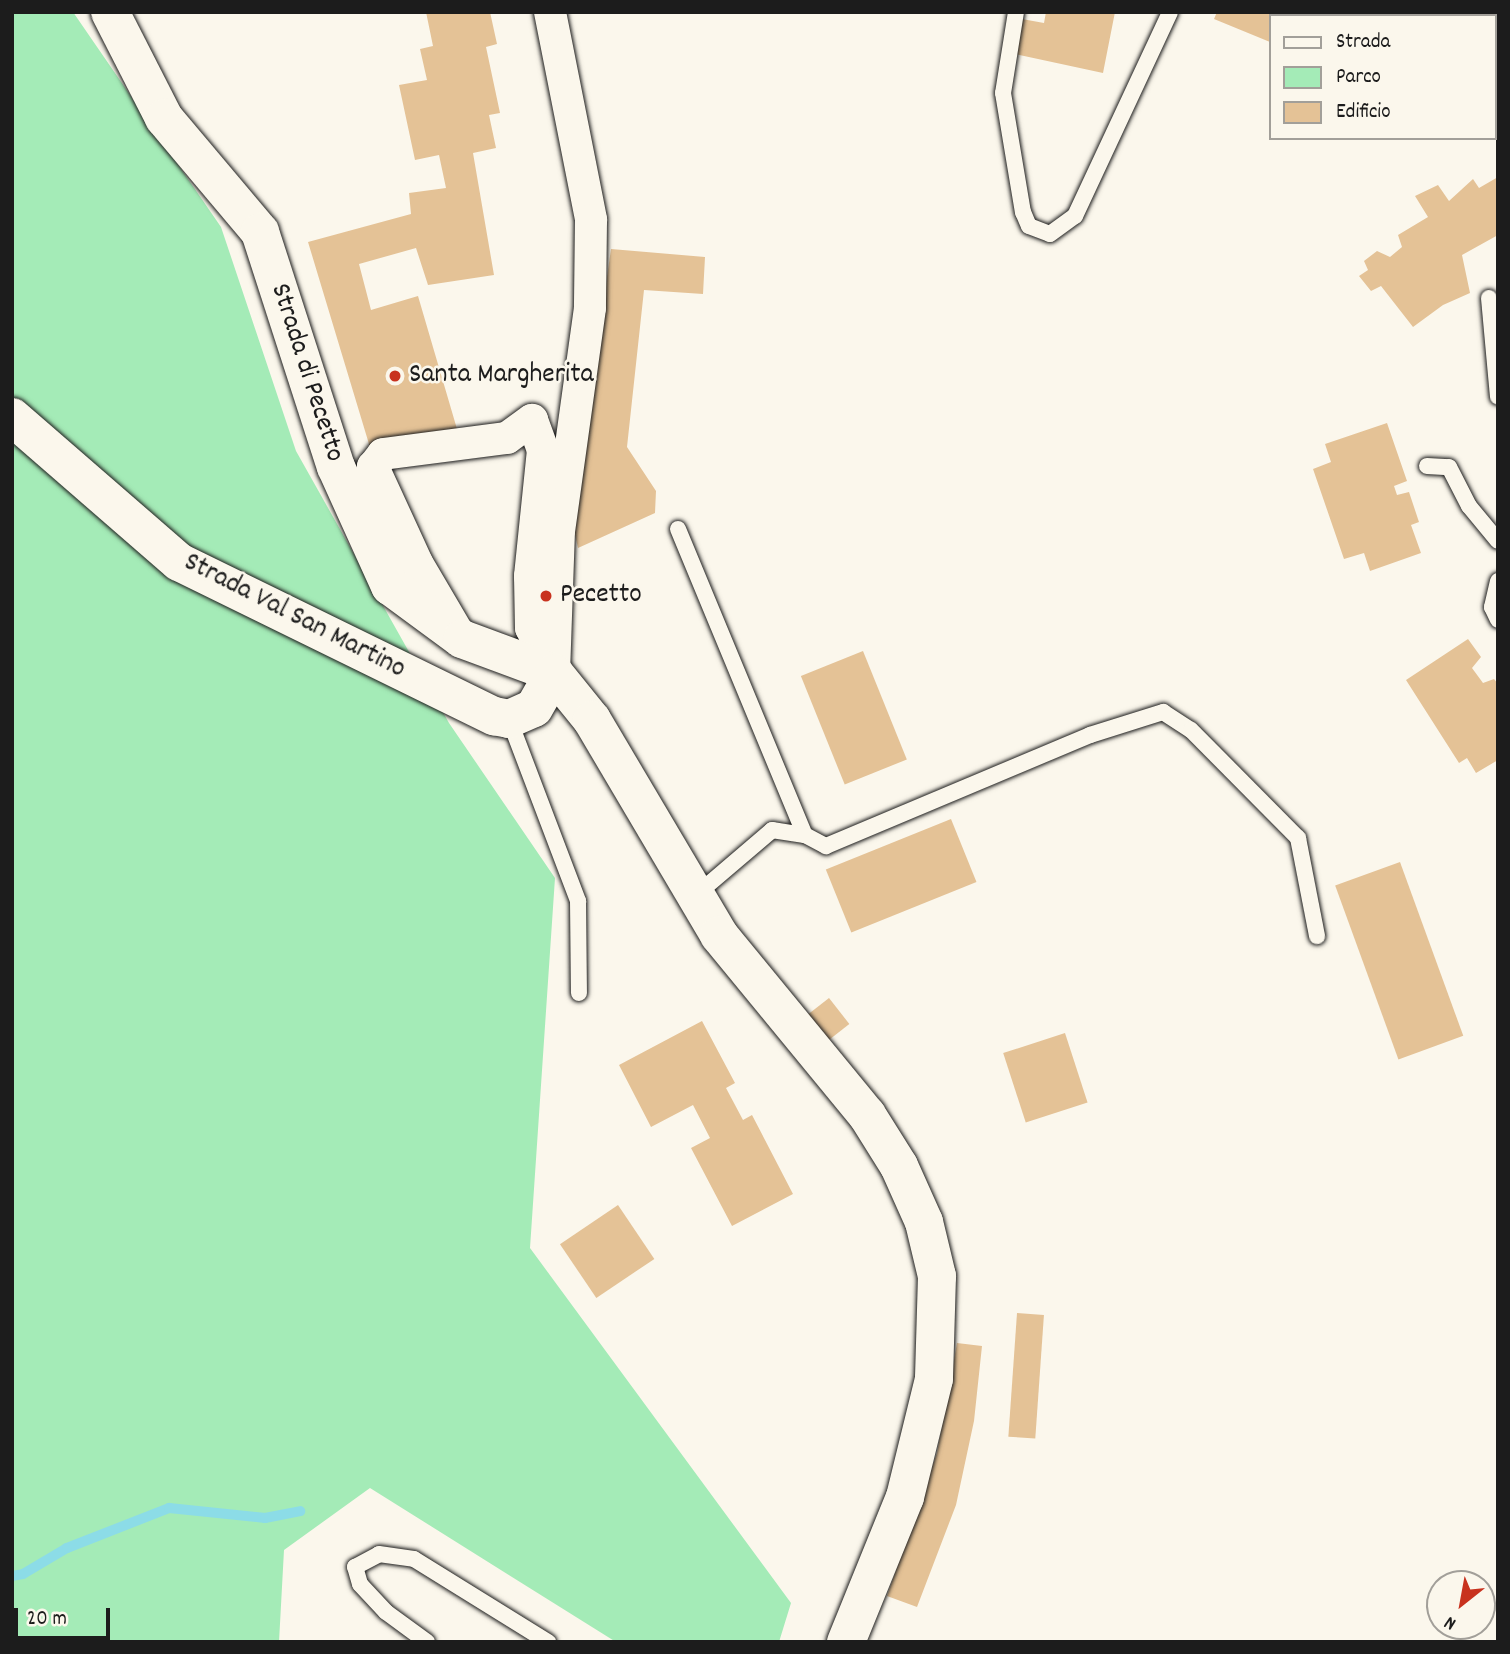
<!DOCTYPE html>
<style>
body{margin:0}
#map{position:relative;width:1510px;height:1654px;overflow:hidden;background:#fbf7ec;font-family:Dekko,sans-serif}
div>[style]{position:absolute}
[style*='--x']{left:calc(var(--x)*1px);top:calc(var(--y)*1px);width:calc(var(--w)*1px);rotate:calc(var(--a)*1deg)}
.green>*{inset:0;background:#a4ebb7}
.stream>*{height:10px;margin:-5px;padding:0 5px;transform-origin:5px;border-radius:5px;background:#8cdce7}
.building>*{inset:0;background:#e4c296;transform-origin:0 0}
.roads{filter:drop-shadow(0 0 2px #1c1c1c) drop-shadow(0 0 2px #1c1c1c)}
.lane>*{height:16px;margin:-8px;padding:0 8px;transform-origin:8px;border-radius:8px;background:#fbf7ec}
.street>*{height:32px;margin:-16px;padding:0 16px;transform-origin:16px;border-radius:16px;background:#fbf7ec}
.secondary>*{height:38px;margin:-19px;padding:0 19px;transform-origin:19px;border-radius:19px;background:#fbf7ec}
.dots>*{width:19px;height:19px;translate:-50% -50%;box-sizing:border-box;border:4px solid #fbf7ec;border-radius:50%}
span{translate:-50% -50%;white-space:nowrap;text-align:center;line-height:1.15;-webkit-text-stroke:5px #fbf7ec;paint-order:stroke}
.street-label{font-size:28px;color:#1c1c1c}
.poi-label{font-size:28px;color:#1c1c1c}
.left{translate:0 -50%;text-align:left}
.frame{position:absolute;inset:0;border:14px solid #1c1c1c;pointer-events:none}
.legend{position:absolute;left:1269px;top:14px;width:228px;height:126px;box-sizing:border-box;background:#fbf7ec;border:2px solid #a29f99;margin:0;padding:9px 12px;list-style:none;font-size:21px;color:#1c1c1c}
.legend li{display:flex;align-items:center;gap:14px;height:35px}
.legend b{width:35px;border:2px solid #a29f99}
.north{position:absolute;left:1426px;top:1570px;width:70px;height:70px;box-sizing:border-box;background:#fbf7ec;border:2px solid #a29f99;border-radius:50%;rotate:211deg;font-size:19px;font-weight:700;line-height:28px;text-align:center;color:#1c1c1c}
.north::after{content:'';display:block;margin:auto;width:24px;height:32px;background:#c8321e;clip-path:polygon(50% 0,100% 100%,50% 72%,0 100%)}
.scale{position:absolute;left:14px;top:1608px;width:96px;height:32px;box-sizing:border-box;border:4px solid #1c1c1c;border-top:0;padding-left:9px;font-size:21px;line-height:24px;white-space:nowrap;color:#1c1c1c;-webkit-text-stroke:5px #fbf7ec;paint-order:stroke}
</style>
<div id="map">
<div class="green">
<i style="clip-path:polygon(12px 12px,73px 12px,221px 227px,296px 451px,449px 723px,555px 878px,530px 1248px,791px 1603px,779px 1642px,616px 1642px,370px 1488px,284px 1550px,279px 1642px,12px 1642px)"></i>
</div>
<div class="stream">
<i style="--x:12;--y:1576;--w:11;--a:-10"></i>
<i style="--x:23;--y:1574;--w:51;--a:-30.6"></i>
<i style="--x:67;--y:1548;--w:110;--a:-21.4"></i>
<i style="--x:169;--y:1508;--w:97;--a:5.9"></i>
<i style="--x:265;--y:1518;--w:36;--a:-11"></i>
</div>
<div class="building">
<i style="clip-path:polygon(426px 12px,490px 12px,497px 44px,486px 47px,500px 113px,489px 115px,496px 148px,473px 153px,494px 275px,428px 285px,416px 248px,359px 264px,371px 310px,418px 296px,457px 429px,372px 454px,308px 242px,411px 214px,409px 193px,446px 188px,439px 155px,415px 160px,399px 85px,427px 80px,420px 49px,433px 46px)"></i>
<i style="clip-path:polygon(1046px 12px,1115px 12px,1103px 73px,1015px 54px,1022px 19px,1044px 23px)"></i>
<i style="clip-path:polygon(1217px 12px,1311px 12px,1270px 16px,1270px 42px,1214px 19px)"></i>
<i style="clip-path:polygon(1498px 177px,1498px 235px,1462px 255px,1470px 293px,1443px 305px,1413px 327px,1381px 286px,1371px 291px,1359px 276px,1368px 270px,1364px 261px,1377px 251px,1390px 257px,1402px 247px,1398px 235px,1428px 217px,1415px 196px,1438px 185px,1449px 201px,1473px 179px,1479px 188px)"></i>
<i style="clip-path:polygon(611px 249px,705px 257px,703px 294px,644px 290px,627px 447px,656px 491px,655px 513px,578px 548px,572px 522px)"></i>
<i style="clip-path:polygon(1387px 423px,1407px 481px,1394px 486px,1397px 495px,1409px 492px,1419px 522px,1411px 525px,1421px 553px,1370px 571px,1364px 553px,1344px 559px,1313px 469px,1331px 462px,1325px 444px)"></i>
<i style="clip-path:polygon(1468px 639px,1481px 657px,1472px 668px,1483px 683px,1494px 679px,1498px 684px,1498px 760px,1476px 773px,1467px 758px,1459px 763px,1406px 680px)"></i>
<i style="left:863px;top:651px;width:117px;height:67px;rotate:68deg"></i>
<i style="left:951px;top:819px;width:68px;height:135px;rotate:68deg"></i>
<i style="left:1400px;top:862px;width:185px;height:69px;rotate:70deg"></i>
<i style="left:829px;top:998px;width:33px;height:34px;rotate:52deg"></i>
<i style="clip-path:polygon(702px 1021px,735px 1083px,726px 1088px,743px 1120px,752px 1115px,793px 1194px,732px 1226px,691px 1148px,710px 1138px,693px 1105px,651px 1127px,619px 1065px)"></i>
<i style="left:1065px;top:1033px;width:73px;height:65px;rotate:72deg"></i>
<i style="left:618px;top:1205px;width:65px;height:70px;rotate:56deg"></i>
<i style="left:1017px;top:1313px;width:27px;height:124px;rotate:4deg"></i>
<i style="clip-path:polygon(957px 1343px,982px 1346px,974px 1421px,956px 1505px,917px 1607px,887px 1596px,937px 1453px)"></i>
</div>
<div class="roads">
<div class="lane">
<i style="--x:1016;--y:12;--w:82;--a:99.1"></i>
<i style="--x:1003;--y:93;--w:121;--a:80.5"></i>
<i style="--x:1023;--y:212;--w:15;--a:67"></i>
<i style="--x:1029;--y:226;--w:22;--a:21"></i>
<i style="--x:1050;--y:234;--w:31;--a:-36"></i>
<i style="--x:1075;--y:216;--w:225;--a:-65"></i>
<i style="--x:1434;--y:12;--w:4;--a:63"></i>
<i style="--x:1494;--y:110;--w:4;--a:27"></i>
<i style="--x:1489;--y:298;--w:99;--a:84.8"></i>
<i style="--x:1427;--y:466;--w:22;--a:3"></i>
<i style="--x:1449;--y:467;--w:44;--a:62.9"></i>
<i style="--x:1469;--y:506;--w:45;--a:50.4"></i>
<i style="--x:678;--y:529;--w:331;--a:67.5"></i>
<i style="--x:1498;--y:581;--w:27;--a:103"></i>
<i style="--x:1492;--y:607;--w:14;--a:65"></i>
<i style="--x:509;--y:719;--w:195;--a:69.2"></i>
<i style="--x:578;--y:901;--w:92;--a:89.4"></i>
<i style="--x:696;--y:895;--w:100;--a:-40.5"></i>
<i style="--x:772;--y:830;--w:33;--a:9"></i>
<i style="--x:805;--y:835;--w:24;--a:28"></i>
<i style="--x:826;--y:846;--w:286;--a:-22.8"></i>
<i style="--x:1090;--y:735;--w:77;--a:-17.5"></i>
<i style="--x:1163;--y:712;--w:33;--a:33"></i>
<i style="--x:1191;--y:730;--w:152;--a:45.3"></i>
<i style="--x:1298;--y:838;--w:100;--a:79"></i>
<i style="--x:427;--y:1642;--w:51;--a:-143.8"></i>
<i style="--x:386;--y:1612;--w:38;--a:-133"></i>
<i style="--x:360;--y:1584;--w:18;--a:-106"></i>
<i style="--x:355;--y:1567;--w:27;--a:-28"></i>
<i style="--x:379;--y:1554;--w:35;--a:8"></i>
<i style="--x:414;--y:1559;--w:158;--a:31.8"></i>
</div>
<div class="street">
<i style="--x:550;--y:12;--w:212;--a:78.8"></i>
<i style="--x:591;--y:220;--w:88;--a:90.7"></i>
<i style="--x:590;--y:308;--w:224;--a:97.9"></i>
<i style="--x:559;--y:530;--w:143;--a:92"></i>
<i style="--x:457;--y:631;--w:79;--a:-120.5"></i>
<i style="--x:417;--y:563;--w:106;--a:-114.6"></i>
<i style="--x:373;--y:467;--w:16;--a:-52"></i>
<i style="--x:383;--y:454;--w:125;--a:-7.4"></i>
<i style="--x:507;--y:438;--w:31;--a:-36"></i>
<i style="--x:532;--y:420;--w:32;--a:70"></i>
<i style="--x:543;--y:450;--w:127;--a:95.9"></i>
<i style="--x:530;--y:576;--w:52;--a:88.9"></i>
<i style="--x:531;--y:628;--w:48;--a:62.9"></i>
</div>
<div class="secondary">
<i style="--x:110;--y:12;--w:119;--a:63"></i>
<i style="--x:164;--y:118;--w:149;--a:49.9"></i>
<i style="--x:260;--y:232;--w:247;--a:72.1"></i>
<i style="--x:336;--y:467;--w:131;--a:65.6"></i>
<i style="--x:390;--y:586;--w:89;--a:36.4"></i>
<i style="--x:462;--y:639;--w:98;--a:20.3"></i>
<i style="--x:12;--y:417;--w:221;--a:41"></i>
<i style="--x:179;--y:562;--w:351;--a:26.1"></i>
<i style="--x:494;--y:716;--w:15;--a:11"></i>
<i style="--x:509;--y:719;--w:27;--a:-24"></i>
<i style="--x:534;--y:708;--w:40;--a:-60.3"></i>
<i style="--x:554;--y:673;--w:60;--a:51"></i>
<i style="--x:592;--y:720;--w:250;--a:59.4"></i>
<i style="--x:719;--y:935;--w:233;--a:50.6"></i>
<i style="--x:867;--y:1115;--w:60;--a:57.9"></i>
<i style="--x:899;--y:1166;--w:61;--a:65.9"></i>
<i style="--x:924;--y:1222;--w:56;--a:76.5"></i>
<i style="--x:937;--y:1276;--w:103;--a:91.7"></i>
<i style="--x:934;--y:1379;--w:122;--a:103.8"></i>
<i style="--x:905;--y:1497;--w:157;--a:112.1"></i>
</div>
</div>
<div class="dots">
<i style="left:395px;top:376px;background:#c8321e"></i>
<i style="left:546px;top:596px;background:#c8321e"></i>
</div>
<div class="street-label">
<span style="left:306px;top:373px;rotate:72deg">Strada di Pecetto</span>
<span style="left:294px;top:617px;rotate:27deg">Strada Val San Martino</span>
</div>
<div class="poi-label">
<span class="left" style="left:409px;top:376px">Santa Margherita</span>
<span class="left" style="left:560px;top:596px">Pecetto</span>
</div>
<div class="frame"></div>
<ul class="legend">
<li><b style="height:9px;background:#fbf7ec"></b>Strada</li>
<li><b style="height:19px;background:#a4ebb7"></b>Parco</li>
<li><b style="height:19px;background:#e4c296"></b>Edificio</li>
</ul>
<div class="north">N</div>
<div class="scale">20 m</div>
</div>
